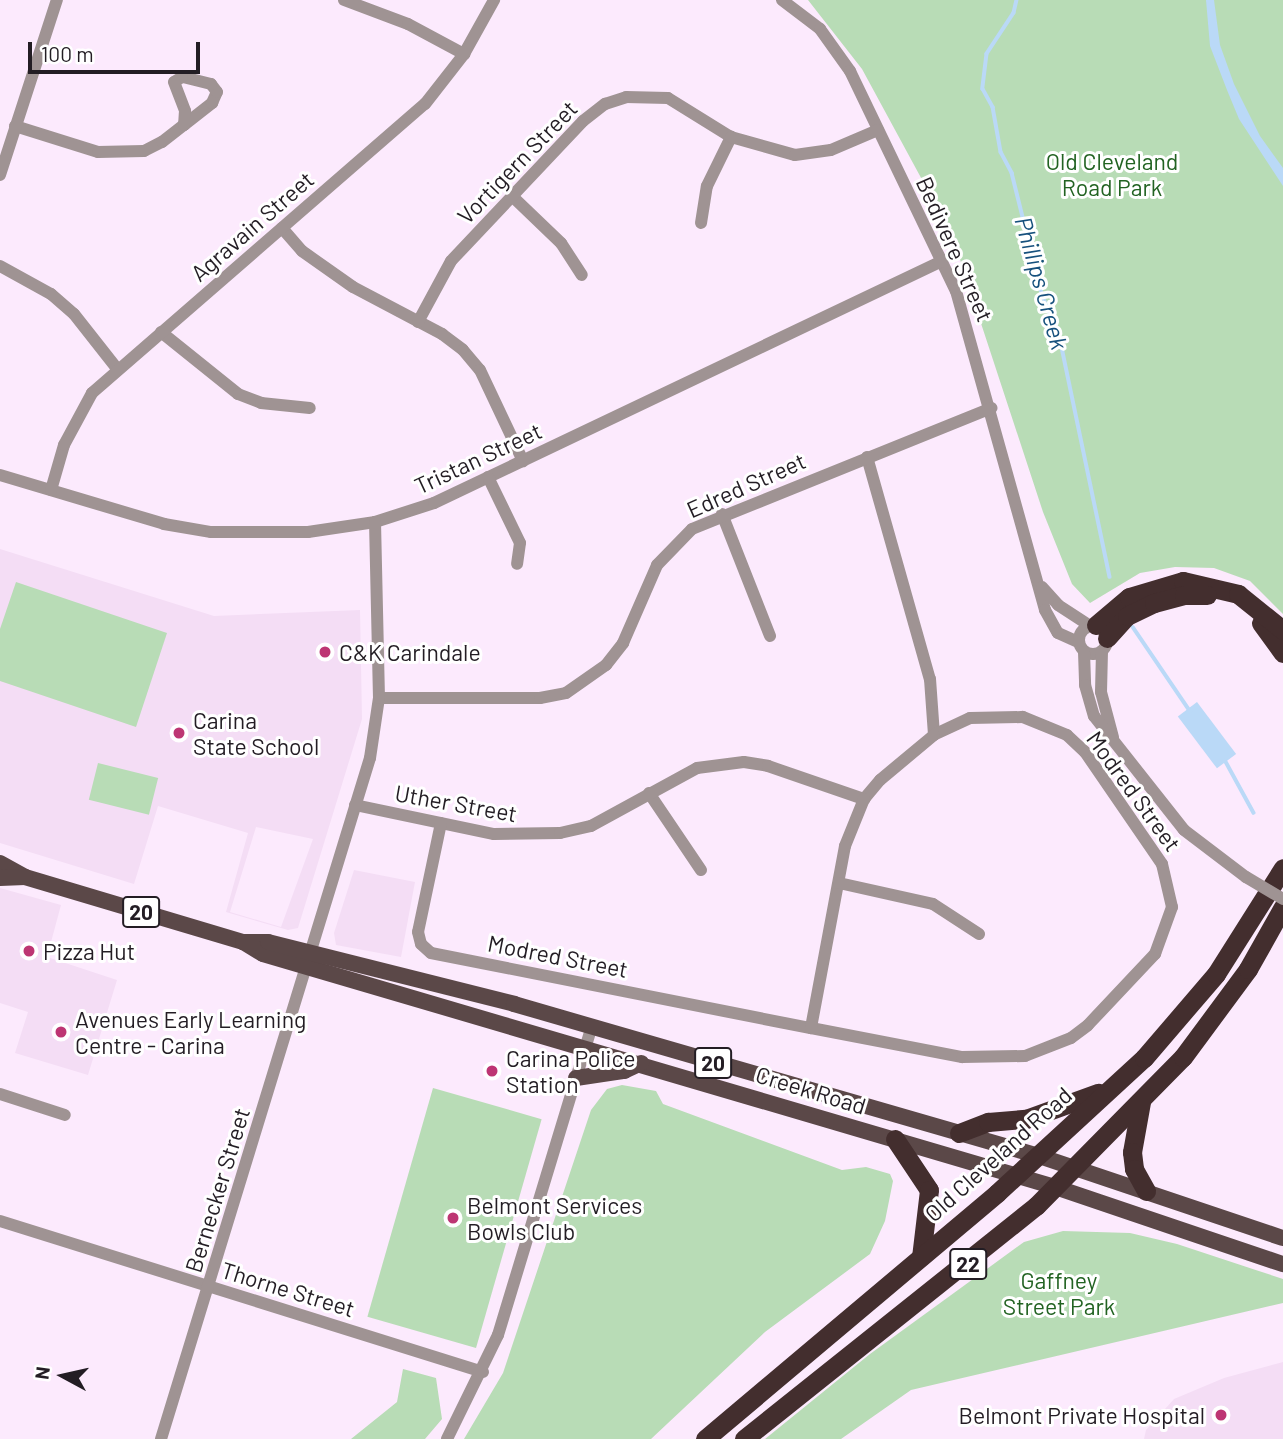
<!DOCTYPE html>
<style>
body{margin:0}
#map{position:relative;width:1283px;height:1439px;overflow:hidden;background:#fceafd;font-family:Barlow,sans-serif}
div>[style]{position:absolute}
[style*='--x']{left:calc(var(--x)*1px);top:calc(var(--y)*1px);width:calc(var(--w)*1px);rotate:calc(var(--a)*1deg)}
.built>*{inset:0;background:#f4ddf5}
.green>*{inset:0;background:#b8dcb6;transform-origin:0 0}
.water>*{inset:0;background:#bad9f7;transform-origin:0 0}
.stream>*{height:3.5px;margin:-1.75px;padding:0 1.75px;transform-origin:1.75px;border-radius:1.75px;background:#bad9f7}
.minor>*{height:12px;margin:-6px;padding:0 6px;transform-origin:6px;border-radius:6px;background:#9f9393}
.minor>.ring{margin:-6px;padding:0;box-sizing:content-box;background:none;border:12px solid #9f9393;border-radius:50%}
.major>*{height:16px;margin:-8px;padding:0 8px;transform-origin:8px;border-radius:8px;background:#5b4848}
.highway>*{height:19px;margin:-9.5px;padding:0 9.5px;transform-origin:9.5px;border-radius:9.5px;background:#432e2e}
.minor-bridge>*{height:12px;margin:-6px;padding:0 6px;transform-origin:6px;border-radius:6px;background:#9f9393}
.dots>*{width:19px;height:19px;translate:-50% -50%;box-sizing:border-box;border:4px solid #fff;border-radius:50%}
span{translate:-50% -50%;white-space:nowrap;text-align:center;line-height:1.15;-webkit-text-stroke:6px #fff;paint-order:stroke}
.shield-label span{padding:2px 5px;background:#fff;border:2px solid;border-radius:5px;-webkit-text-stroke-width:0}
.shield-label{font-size:21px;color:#231d24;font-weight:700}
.park-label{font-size:23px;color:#226322}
.street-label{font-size:23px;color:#231d24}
.poi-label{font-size:23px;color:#231d24}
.left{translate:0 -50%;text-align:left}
.right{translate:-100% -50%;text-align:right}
.water-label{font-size:24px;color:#16517d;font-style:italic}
.north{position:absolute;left:28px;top:1341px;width:70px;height:70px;-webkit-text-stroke:5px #fff;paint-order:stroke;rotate:278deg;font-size:19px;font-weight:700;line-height:28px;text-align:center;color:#231d24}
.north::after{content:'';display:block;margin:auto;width:24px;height:32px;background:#231d24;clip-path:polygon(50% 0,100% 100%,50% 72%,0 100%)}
.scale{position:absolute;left:28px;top:42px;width:172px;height:32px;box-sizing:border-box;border:4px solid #231d24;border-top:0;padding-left:9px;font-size:21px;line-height:24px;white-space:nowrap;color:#231d24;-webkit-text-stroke:5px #fff;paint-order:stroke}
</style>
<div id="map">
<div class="built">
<i style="clip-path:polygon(evenodd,0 549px,214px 616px,360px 610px,362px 719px,298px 928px,288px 930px,226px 912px,248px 833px,158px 806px,134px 884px,0 843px,0 549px,256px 827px,313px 839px,281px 927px,230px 912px,256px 827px)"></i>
<i style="clip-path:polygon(354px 870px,415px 882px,401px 957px,336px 945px,334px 933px)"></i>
<i style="clip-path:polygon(0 888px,61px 905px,47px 957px,117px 980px,88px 1075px,15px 1053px,28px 1012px,0 1003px)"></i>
<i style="clip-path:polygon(1283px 1362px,1283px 1439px,1144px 1439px,1146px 1430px,1174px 1399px,1224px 1378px)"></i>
</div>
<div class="green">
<i style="clip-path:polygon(808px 0,1283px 0,1283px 614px,1250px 581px,1214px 568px,1175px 567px,1140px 573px,1090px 603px,1072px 584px,1043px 512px,952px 235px,862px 69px)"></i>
<i style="clip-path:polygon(16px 582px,167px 633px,136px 727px,0 681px,0 629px)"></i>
<i style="left:98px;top:763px;width:62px;height:38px;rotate:14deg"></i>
<i style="clip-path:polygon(622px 1085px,656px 1091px,663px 1104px,842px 1170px,866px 1167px,890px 1174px,893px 1181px,885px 1221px,870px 1254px,765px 1332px,651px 1439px,464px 1439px,503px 1373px,591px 1110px,607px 1089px)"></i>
<i style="left:433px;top:1088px;width:113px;height:238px;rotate:16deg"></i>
<i style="clip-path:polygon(1063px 1231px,1130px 1233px,1177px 1244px,1283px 1279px,1283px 1303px,911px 1390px,841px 1439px,765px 1439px,870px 1354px,1024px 1242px)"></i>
<i style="clip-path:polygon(403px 1369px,436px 1378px,442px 1419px,425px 1439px,351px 1439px,397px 1402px)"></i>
</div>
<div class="water">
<i style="clip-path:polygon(1206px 0,1214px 0,1220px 45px,1234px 84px,1260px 136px,1283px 168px,1283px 186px,1239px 119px,1227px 90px,1210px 46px)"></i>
<i style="left:1197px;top:702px;width:65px;height:24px;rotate:53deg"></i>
</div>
<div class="stream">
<i style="--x:1017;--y:0;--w:13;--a:103"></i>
<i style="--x:1014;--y:13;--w:49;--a:123.4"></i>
<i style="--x:987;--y:54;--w:35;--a:97"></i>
<i style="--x:983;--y:89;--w:21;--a:61"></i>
<i style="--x:993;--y:107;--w:46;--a:79.9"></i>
<i style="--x:1001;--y:152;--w:24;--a:62"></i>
<i style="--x:1012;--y:173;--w:128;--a:76"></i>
<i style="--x:1043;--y:297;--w:39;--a:66"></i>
<i style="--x:1059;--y:333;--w:249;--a:78.2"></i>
<i style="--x:1133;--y:627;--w:102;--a:55.8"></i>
<i style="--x:1225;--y:760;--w:60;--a:61.3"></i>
</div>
<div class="minor">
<i style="--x:344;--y:0;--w:68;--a:20.6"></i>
<i style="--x:408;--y:24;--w:64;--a:28.2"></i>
<i style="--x:782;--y:0;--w:48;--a:37.3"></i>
<i style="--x:820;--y:29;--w:52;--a:54.5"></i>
<i style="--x:850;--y:71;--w:244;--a:64.3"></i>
<i style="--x:956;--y:291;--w:331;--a:74.4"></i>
<i style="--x:1045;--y:610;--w:26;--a:61"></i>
<i style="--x:1058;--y:633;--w:22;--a:24"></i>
<i style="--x:15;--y:126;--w:87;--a:17.4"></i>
<i style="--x:98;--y:152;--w:46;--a:-1.2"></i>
<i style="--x:144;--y:151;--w:20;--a:-27"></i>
<i style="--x:162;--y:142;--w:28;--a:-38"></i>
<i style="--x:184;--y:125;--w:36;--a:-38"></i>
<i style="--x:212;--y:103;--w:12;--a:-66"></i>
<i style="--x:217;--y:92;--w:10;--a:-127"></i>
<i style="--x:211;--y:84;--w:30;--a:-166"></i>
<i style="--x:182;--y:77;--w:9;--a:148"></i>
<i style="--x:174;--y:82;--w:31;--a:69"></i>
<i style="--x:185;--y:111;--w:14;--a:94"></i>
<i style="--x:0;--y:175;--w:184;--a:-72"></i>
<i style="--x:512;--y:196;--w:68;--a:43.8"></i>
<i style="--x:561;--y:243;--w:38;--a:57"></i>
<i style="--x:701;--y:223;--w:37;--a:-81"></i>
<i style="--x:707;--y:186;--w:55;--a:-63.9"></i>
<i style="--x:282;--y:228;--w:30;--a:49"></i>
<i style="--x:302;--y:251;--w:62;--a:35.2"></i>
<i style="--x:353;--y:287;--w:101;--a:27.8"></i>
<i style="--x:442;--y:334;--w:26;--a:37"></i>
<i style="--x:463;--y:350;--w:26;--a:50"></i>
<i style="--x:480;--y:370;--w:101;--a:64.7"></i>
<i style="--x:0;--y:266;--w:58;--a:28.8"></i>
<i style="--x:51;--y:294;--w:30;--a:41"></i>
<i style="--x:74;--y:314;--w:71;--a:51.8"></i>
<i style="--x:418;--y:322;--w:69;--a:-61.6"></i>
<i style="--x:451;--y:261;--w:192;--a:-46.7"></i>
<i style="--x:583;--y:121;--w:28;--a:-38"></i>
<i style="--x:605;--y:104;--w:22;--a:-18"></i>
<i style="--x:626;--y:97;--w:42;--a:1.4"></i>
<i style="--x:668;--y:98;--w:74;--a:31.8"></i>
<i style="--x:731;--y:137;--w:66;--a:15.7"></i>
<i style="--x:795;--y:155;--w:36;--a:-8"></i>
<i style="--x:831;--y:150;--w:51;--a:-23.1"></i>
<i style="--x:161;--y:332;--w:99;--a:38.8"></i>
<i style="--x:238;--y:394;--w:25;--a:21"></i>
<i style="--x:261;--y:403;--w:49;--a:5.8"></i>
<i style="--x:867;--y:457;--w:231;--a:74.2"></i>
<i style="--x:930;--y:679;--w:56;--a:85.9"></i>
<i style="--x:0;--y:475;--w:171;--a:16.6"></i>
<i style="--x:164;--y:524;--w:48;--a:9.7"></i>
<i style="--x:211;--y:532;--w:97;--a:0"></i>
<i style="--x:308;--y:532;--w:68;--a:-8.5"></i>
<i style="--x:375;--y:522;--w:62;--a:-17.9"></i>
<i style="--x:434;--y:503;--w:563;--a:-25.47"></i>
<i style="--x:488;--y:477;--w:73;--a:64.1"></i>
<i style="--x:520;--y:543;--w:21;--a:98"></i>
<i style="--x:51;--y:490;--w:47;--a:-73.9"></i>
<i style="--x:64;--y:445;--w:59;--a:-61.7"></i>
<i style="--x:92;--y:393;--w:441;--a:-41"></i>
<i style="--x:425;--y:104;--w:63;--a:-52"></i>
<i style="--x:464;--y:54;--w:62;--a:-60.9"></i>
<i style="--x:722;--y:514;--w:131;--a:68.5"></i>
<i style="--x:1042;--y:587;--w:24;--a:48"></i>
<i style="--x:1058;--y:605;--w:38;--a:33"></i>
<i class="ring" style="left:1079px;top:626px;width:16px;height:16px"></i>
<i style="--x:1102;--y:651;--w:41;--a:91.4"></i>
<i style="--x:1101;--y:692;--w:47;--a:75.1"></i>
<i style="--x:1084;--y:652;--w:33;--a:88"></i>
<i style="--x:1085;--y:685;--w:32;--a:74"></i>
<i style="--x:1094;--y:716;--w:145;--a:51.7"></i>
<i style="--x:1184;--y:830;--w:78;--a:37.2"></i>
<i style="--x:379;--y:698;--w:161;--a:0"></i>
<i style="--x:540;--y:698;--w:26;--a:-11"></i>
<i style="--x:566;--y:693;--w:49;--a:-35"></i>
<i style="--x:606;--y:665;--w:28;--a:-52"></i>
<i style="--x:623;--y:643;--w:85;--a:-66.4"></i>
<i style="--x:657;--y:565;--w:50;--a:-45.8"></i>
<i style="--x:692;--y:529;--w:323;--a:-22"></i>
<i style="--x:649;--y:793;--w:93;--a:56"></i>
<i style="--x:355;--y:805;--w:142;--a:11.8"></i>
<i style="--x:494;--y:834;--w:66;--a:-0.9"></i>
<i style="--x:560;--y:833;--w:32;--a:-13"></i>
<i style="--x:591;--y:826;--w:121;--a:-28.7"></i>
<i style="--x:697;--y:768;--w:47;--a:-7.3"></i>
<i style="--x:744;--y:762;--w:24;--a:9"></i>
<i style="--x:768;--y:766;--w:102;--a:19"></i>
<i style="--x:441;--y:823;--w:111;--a:101.9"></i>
<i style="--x:418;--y:932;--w:12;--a:76"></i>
<i style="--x:421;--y:944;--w:13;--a:42"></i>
<i style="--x:431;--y:953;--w:387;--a:11.2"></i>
<i style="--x:811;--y:1028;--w:154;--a:10.9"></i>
<i style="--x:962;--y:1057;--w:63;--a:-0.9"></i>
<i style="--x:1025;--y:1056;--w:49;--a:-21.4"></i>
<i style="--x:1071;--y:1038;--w:21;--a:-37"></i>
<i style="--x:1088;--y:1025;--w:98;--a:-46.7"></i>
<i style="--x:1155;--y:954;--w:50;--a:-70.1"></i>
<i style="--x:1172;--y:907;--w:44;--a:-103.1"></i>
<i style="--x:1162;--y:864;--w:136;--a:-124.5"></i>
<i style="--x:1085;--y:752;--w:25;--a:-137"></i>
<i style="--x:1067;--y:735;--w:48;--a:-157.8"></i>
<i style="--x:1023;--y:717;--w:53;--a:178.9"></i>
<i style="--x:970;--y:718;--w:40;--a:155"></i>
<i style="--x:934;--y:735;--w:70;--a:140.2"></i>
<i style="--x:880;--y:780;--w:25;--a:130"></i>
<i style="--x:864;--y:799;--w:51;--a:112"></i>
<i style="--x:845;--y:846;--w:185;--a:100.6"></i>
<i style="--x:839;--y:883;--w:96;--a:12.6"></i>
<i style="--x:933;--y:904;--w:55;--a:33.1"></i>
<i style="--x:0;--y:1094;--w:68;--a:17.9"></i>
<i style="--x:0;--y:1221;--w:506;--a:17.36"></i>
<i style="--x:161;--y:1439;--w:712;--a:-72.94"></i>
<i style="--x:370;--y:758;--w:61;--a:-81.5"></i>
<i style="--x:379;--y:698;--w:176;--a:-91.3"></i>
<i style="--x:447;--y:1439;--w:116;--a:-63.9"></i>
<i style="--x:498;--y:1335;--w:323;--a:-73.1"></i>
</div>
<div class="major">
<i style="--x:0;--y:863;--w:29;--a:29"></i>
<i style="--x:25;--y:877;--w:227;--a:16.6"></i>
<i style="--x:243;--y:942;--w:23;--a:31"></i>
<i style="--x:263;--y:954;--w:826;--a:16.39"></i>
<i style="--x:1055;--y:1187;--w:241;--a:18.7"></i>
<i style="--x:0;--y:878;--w:25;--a:-2"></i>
<i style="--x:243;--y:942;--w:25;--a:0"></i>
<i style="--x:268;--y:942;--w:254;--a:14.1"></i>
<i style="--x:514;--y:1004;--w:547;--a:16.15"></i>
<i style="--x:1039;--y:1156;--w:257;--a:18.6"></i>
<i style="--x:576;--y:1078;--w:49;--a:-8.3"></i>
<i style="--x:624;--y:1071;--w:19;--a:-25"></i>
</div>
<div class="highway">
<i style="--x:1261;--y:623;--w:37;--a:54"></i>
<i style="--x:1096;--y:625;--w:43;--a:-40.3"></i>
<i style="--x:1129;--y:597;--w:56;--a:-16.5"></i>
<i style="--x:1183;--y:581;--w:57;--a:13.3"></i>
<i style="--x:1238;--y:594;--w:58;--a:38.7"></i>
<i style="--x:1107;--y:638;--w:30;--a:-48"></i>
<i style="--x:1127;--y:616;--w:30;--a:-26"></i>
<i style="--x:1154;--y:603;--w:31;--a:-15"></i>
<i style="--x:1184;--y:595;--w:23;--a:0"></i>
<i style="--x:1141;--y:1102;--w:51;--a:100.2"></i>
<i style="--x:1132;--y:1152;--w:17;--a:83"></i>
<i style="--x:1134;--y:1169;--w:25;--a:61"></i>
<i style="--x:959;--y:1133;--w:31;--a:-21"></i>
<i style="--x:988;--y:1122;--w:38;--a:-5"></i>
<i style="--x:1026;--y:1119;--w:77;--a:-19.9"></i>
<i style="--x:895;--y:1139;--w:61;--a:56.3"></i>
<i style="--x:929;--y:1190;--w:67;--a:96.8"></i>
<i style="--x:705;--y:1439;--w:382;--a:-40.1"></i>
<i style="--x:997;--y:1193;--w:200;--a:-42.6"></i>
<i style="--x:1144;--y:1058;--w:111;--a:-49.4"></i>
<i style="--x:1216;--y:974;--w:125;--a:-57.7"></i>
<i style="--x:744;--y:1439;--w:374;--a:-38.6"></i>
<i style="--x:1036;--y:1206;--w:209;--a:-45.4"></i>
<i style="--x:1183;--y:1057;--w:109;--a:-53.5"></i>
<i style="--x:1248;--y:969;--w:71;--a:-60.6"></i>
</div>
<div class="minor-bridge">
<i style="--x:1246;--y:877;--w:43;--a:30.7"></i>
</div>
<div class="dots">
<i style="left:325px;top:652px;background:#bd3573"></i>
<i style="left:179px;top:733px;background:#bd3573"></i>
<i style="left:29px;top:951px;background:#bd3573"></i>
<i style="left:61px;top:1032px;background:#bd3573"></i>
<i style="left:492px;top:1071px;background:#bd3573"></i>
<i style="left:453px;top:1218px;background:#bd3573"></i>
<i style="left:1221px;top:1415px;background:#bd3573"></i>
</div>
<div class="shield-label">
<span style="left:141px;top:912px">20</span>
<span style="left:713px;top:1063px">20</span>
<span style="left:968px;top:1264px">22</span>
</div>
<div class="park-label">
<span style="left:1112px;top:174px">Old Cleveland<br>Road Park</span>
<span style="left:1059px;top:1293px">Gaffney<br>Street Park</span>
</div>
<div class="street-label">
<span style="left:517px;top:162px;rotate:-46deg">Vortigern Street</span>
<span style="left:252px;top:226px;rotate:-41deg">Agravain Street</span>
<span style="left:955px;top:249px;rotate:66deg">Bedivere Street</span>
<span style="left:478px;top:458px;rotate:-25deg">Tristan Street</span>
<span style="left:746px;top:485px;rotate:-24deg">Edred Street</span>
<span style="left:1134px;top:791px;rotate:54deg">Modred Street</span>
<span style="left:456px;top:803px;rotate:10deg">Uther Street</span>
<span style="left:558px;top:956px;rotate:11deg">Modred Street</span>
<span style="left:811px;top:1090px;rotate:17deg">Creek Road</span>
<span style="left:998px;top:1154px;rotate:-42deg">Old Cleveland Road</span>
<span style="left:217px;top:1190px;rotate:-73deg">Bernecker Street</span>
<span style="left:288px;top:1289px;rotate:17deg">Thorne Street</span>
</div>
<div class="poi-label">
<span class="left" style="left:339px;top:652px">C&amp;K Carindale</span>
<span class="left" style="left:193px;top:733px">Carina<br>State School</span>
<span class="left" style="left:43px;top:951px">Pizza Hut</span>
<span class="left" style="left:75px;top:1032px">Avenues Early Learning<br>Centre - Carina</span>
<span class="left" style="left:506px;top:1071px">Carina Police<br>Station</span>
<span class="left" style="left:467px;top:1218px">Belmont Services<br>Bowls Club</span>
<span class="right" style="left:1205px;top:1415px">Belmont Private Hospital</span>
</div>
<div class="water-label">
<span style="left:1042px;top:283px;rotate:74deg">Phillips Creek</span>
</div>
<div class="north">N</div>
<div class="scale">100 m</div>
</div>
